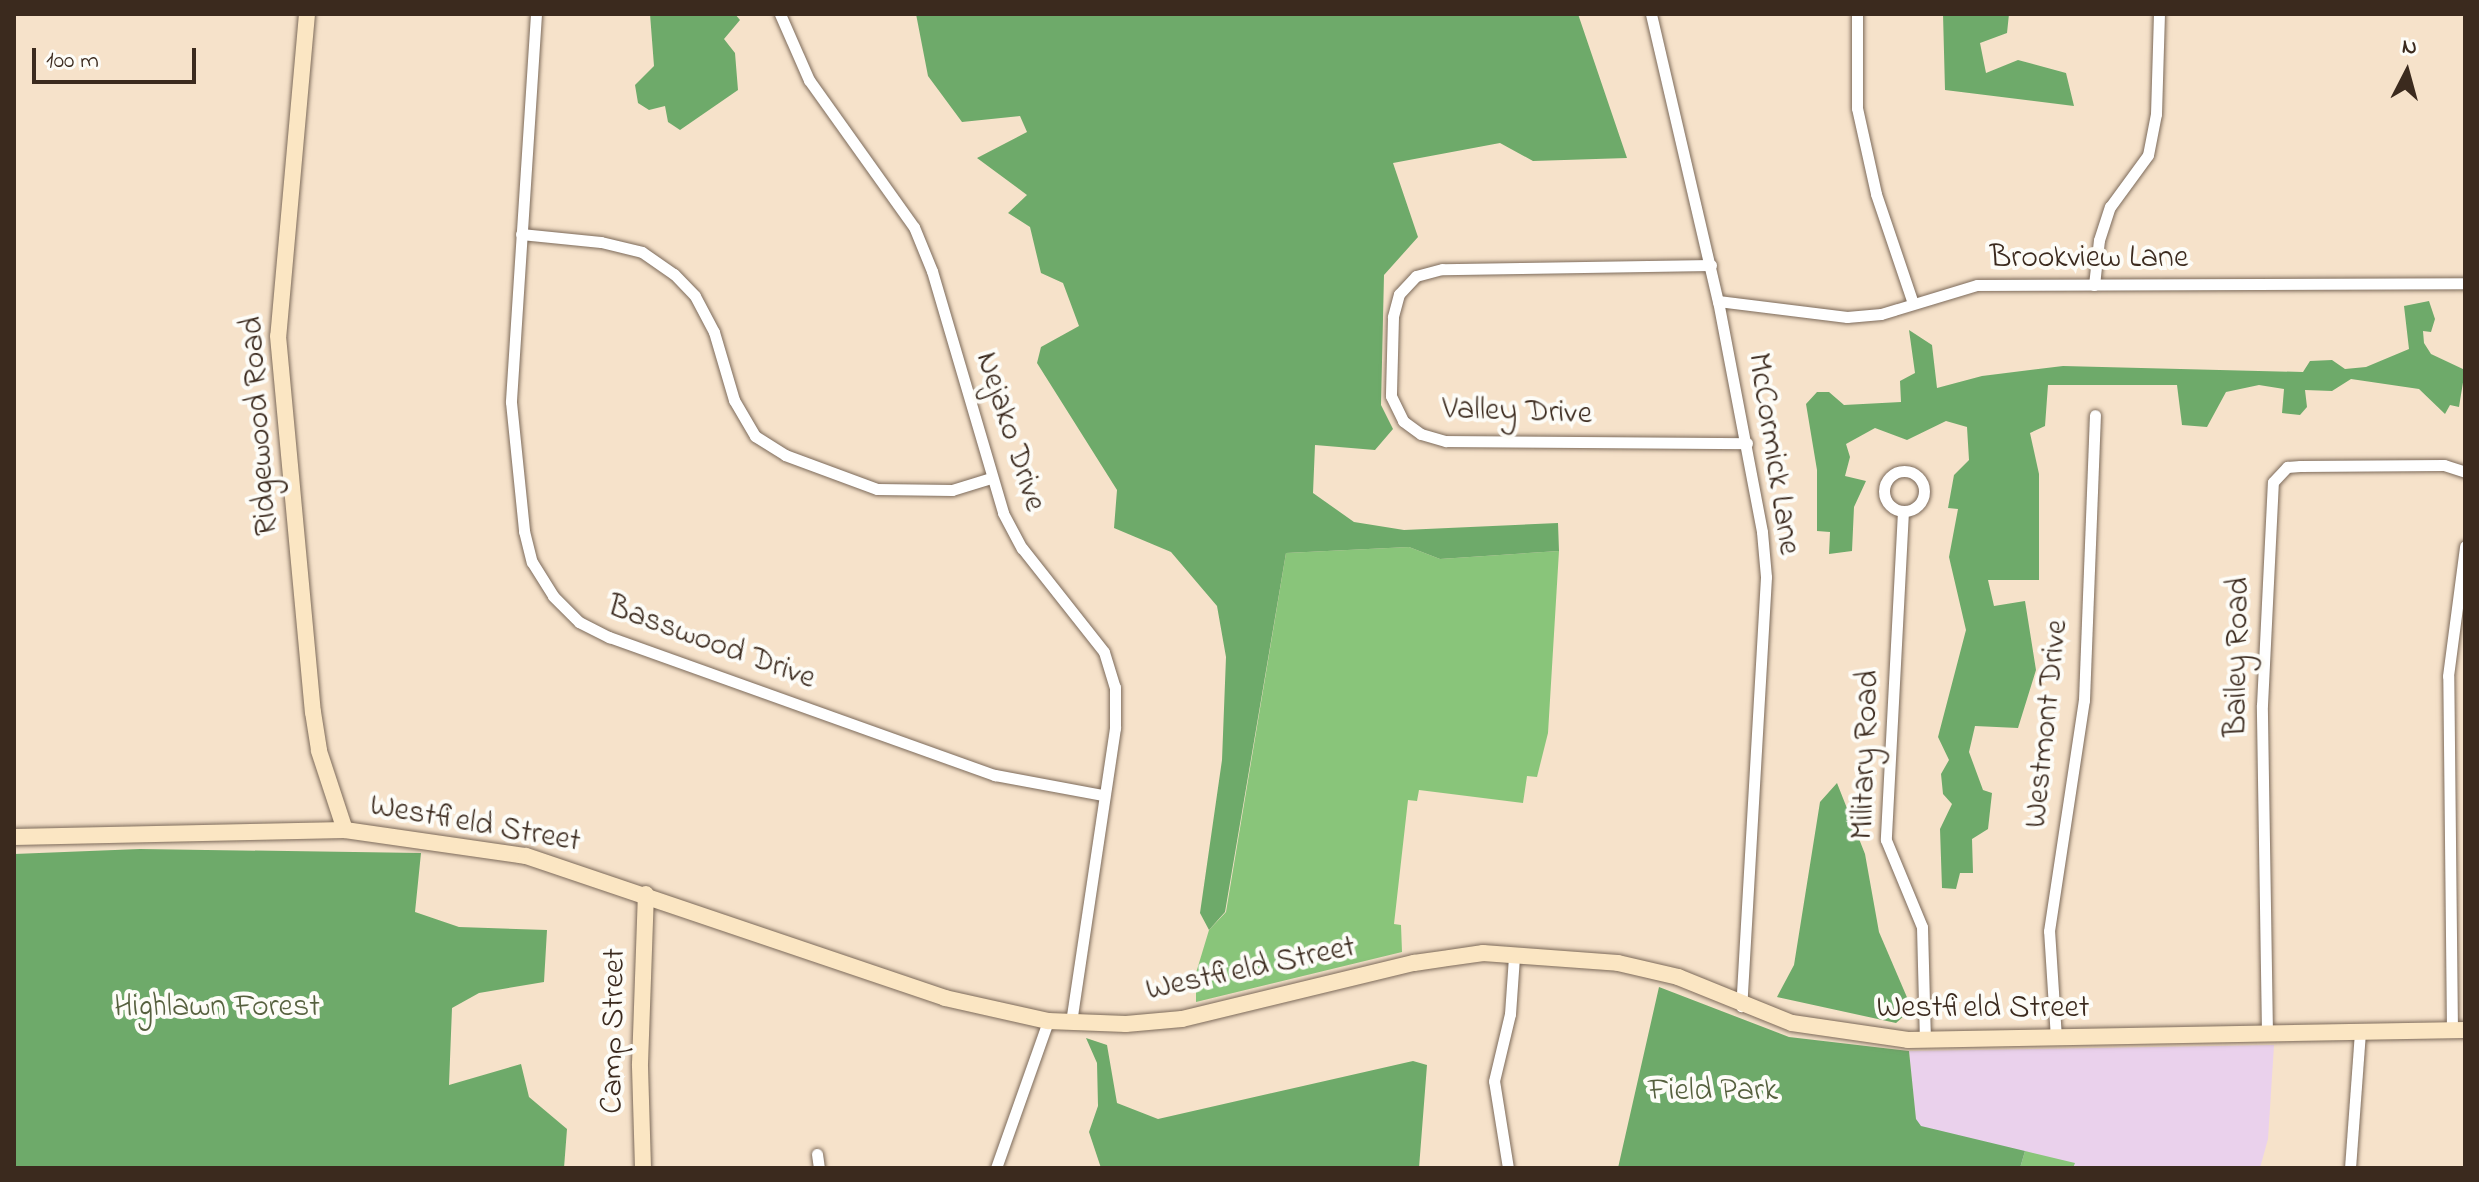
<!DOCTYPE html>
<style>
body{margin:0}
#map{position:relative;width:2479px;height:1182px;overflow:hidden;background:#f6e2ca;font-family:"Indie Flower",sans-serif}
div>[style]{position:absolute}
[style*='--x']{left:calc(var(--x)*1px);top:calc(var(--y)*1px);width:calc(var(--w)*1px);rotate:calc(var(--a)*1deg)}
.built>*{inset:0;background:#ead1ec}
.green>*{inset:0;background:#89c57a}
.forest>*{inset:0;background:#6eaa6a}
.roads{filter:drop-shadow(0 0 2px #7c6a5a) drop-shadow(0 0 2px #7c6a5a)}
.street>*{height:11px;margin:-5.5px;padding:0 5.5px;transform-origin:5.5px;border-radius:5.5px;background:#fff}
.street>.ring{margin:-5.5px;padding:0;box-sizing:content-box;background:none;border:11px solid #fff;border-radius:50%}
.secondary>*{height:16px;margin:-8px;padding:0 8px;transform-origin:8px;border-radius:8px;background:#fbe6c3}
span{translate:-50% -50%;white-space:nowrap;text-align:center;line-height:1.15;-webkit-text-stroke:8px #fdfcf7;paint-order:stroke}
.street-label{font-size:32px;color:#3b2a1e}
.park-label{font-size:32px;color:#56603e}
.frame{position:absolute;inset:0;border:16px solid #3b2a1e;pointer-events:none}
.north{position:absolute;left:2367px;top:32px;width:80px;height:80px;-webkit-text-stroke:6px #fdfcf7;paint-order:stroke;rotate:6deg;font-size:22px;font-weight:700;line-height:32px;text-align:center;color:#3b2a1e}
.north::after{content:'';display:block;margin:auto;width:28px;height:36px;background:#3b2a1e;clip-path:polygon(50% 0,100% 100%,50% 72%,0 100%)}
.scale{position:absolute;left:32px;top:48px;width:164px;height:36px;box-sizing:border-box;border:4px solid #3b2a1e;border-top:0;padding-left:10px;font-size:24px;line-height:28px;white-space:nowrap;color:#3b2a1e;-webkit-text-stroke:6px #fdfcf7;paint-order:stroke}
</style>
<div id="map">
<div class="built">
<i style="clip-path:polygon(2274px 1045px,2268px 1139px,2260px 1168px,1952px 1168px,1917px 1133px,1909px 1051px)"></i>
</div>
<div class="green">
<i style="clip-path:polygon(1409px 547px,1440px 559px,1559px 551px,1548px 733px,1537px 777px,1527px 776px,1523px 803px,1419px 790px,1417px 801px,1408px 800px,1394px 924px,1401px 925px,1402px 952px,1196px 1002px,1196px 973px,1209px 930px,1226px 912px,1286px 553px)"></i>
<i style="clip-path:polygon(2025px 1151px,2075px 1163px,2073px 1168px,2020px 1168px)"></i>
</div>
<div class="forest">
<i style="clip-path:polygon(650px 14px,735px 14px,740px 20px,724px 39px,735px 53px,738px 90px,680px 130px,668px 122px,665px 106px,649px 110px,638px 103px,635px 85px,654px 66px)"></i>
<i style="clip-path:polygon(916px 14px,1578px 14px,1627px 158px,1533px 161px,1500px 143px,1393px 163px,1418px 237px,1384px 275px,1381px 405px,1393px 429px,1375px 450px,1315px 445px,1313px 493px,1354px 522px,1404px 530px,1558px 523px,1559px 551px,1440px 559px,1409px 547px,1286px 553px,1225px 912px,1209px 930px,1200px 913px,1222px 760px,1226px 657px,1217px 606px,1171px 552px,1114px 528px,1117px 490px,1037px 363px,1041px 347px,1079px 326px,1063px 283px,1041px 273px,1030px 227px,1008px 213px,1027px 195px,977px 158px,1027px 132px,1020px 116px,962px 122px,928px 76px)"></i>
<i style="clip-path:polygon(1943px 14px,2009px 14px,2007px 33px,1980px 43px,1986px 73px,2018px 60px,2066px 73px,2074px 106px,1945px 90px)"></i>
<i style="clip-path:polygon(2429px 301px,2435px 319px,2431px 332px,2423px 331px,2424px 343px,2431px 354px,2465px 370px,2459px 407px,2450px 405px,2445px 414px,2419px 389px,2351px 379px,2332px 391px,2305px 390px,2307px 407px,2300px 415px,2282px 413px,2284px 389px,2259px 385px,2226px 392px,2207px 427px,2182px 425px,2177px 385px,2048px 385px,2045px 426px,2030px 433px,2039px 474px,2039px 580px,1988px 580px,1994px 606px,2025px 601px,2036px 670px,2018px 728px,1975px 726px,1969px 752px,1983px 790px,1992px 793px,1988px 829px,1972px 839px,1973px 873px,1960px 873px,1956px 889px,1942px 888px,1940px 829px,1952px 804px,1943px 794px,1941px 774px,1949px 760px,1938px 737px,1966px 630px,1949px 557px,1958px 509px,1948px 508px,1954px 475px,1969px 460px,1967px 427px,1946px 421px,1907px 440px,1875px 428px,1846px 444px,1850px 457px,1845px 476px,1866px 481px,1854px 507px,1852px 551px,1829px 554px,1830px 532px,1817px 531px,1817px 470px,1806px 404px,1817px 392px,1829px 392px,1844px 405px,1901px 402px,1900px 381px,1915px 373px,1909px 330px,1932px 345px,1937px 388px,1982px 376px,2063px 366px,2303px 372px,2310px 361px,2332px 360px,2345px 369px,2366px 367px,2409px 349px,2404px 306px)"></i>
<i style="clip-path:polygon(1837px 783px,1865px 854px,1879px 932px,1912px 1009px,1896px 1023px,1777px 997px,1794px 965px,1820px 802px)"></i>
<i style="clip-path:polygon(140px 849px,421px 853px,415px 912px,459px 927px,547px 930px,544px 982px,479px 993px,452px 1008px,449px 1085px,521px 1064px,529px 1097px,567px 1129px,564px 1168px,14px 1168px,14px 854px)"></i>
<i style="clip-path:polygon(1659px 987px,1789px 1037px,1909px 1051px,1916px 1119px,1921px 1126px,2025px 1151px,2020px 1168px,1618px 1168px)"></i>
<i style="clip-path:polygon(1086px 1038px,1107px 1045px,1117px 1103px,1158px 1119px,1413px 1061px,1427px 1065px,1419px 1168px,1101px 1168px,1089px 1132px,1098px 1106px,1097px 1063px)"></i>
</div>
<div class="roads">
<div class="street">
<i style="--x:536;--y:14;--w:389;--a:93.7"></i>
<i style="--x:511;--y:402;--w:130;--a:84.2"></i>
<i style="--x:524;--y:531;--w:32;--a:76"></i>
<i style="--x:532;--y:562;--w:40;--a:58"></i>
<i style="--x:553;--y:596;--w:37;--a:45"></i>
<i style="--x:579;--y:622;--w:34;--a:27"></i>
<i style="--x:609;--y:637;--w:410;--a:19.7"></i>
<i style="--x:995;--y:775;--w:110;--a:10.5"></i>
<i style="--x:780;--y:14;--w:72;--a:66.3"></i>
<i style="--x:809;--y:80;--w:181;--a:54.5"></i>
<i style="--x:914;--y:227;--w:48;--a:67.8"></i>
<i style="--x:932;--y:271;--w:252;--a:73.6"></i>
<i style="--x:1003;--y:513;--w:40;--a:62"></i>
<i style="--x:1022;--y:548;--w:132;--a:51.7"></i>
<i style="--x:1104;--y:652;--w:37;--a:73"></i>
<i style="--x:1115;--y:687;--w:41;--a:90"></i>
<i style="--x:1115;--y:728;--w:297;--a:98.5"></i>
<i style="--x:1651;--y:14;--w:295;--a:76.9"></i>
<i style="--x:1718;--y:301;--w:235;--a:79.2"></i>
<i style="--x:1762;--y:532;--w:45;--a:84.9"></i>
<i style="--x:1766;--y:577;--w:430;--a:93.3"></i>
<i style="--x:1857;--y:14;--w:94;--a:90"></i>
<i style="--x:1857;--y:108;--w:88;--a:77.5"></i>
<i style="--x:1876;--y:194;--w:115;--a:71.3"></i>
<i style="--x:521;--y:234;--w:80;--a:5.7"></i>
<i style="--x:601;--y:242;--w:42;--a:13.7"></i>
<i style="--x:642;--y:252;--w:39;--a:35"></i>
<i style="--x:674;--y:274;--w:30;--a:46"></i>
<i style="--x:695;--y:296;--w:41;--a:62.2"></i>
<i style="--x:714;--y:332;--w:71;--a:73.6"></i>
<i style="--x:734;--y:400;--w:42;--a:59.7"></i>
<i style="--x:755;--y:436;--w:36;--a:32"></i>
<i style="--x:785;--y:455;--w:98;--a:20.3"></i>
<i style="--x:877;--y:489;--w:75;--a:0.8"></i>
<i style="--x:952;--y:490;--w:39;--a:-17"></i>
<i style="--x:1711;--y:265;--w:269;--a:179.1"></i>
<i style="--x:1442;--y:269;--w:27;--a:165"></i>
<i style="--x:1416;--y:276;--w:25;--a:133"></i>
<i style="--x:1399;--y:294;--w:24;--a:105"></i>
<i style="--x:1393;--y:317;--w:79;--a:91.5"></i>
<i style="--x:1391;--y:396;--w:28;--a:64"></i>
<i style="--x:1403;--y:421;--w:22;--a:36"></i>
<i style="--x:1421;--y:434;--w:26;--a:16"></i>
<i style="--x:1446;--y:441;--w:301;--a:0.4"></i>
<i style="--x:2094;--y:285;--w:45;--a:-83.7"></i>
<i style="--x:2099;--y:240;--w:35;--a:-72"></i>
<i style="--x:2110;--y:207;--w:64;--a:-53.8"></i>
<i style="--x:2148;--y:155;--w:42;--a:-79"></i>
<i style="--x:2156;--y:114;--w:100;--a:-88.3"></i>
<i style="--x:1718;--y:301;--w:130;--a:7.1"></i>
<i style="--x:1847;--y:317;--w:34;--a:-5"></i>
<i style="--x:1881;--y:314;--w:100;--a:-16.8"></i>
<i style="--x:1977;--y:285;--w:488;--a:-0.2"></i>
<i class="ring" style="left:1884px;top:471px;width:29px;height:29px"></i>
<i style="--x:1903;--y:511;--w:329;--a:93"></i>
<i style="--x:1886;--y:840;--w:94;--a:67.5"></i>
<i style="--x:1922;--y:927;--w:114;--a:88.5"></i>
<i style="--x:2452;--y:1031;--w:355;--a:-90.6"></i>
<i style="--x:2448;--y:676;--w:131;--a:-82.5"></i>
<i style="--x:2267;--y:1034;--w:329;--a:-90.9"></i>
<i style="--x:2262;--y:705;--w:223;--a:-87.2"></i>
<i style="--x:2273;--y:482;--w:21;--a:-47"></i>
<i style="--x:2287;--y:467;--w:13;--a:-4"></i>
<i style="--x:2300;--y:466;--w:144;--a:-0.4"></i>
<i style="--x:2444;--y:465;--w:22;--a:18"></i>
<i style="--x:2056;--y:1038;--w:107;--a:-93.7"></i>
<i style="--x:2049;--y:931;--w:234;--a:-81.4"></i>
<i style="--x:2084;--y:700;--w:285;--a:-87.8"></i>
<i style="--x:817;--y:1154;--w:14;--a:82"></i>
<i style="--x:996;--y:1168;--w:156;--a:-70.5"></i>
<i style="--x:1508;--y:1168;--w:88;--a:-99.1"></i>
<i style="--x:1494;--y:1081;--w:69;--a:-76.6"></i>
<i style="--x:1510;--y:1014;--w:57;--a:-86"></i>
<i style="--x:2350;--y:1168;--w:136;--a:-85.8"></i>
</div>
<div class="secondary">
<i style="--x:307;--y:14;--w:323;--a:95.1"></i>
<i style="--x:278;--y:336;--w:378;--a:84.7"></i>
<i style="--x:313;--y:712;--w:39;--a:81"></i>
<i style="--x:319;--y:751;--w:83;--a:71.8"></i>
<i style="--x:14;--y:837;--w:331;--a:-1.2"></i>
<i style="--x:345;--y:830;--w:183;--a:8.2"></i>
<i style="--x:526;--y:856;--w:442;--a:18.7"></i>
<i style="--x:945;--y:998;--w:106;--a:12.6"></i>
<i style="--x:1048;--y:1021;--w:78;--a:2.2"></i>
<i style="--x:1126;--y:1024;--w:56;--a:-5.1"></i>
<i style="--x:1182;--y:1019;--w:239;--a:-13.6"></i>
<i style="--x:1414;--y:963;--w:70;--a:-8.2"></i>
<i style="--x:1483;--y:953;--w:135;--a:4.2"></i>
<i style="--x:1618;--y:963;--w:62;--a:13.1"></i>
<i style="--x:1678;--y:977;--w:123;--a:22"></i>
<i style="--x:1792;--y:1023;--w:117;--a:8.3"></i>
<i style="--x:1908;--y:1040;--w:557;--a:-1.03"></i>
<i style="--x:643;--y:1168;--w:104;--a:-91.7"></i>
<i style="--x:640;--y:1064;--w:170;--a:-88"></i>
</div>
</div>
<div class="street-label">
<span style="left:2089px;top:259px">Brookview Lane</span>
<span style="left:1517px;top:413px;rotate:2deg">Valley Drive</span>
<span style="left:261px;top:426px;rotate:-94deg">Ridgewood Road</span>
<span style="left:1009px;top:432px;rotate:72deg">Nejako Drive</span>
<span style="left:1772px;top:454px;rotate:81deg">McCormick Lane</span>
<span style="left:711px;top:644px;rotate:20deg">Basswood Drive</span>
<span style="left:2239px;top:657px;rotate:-89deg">Bailey Road</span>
<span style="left:2048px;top:724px;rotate:-84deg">Westmont Drive</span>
<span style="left:1867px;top:755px;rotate:-88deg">Military Road</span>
<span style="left:475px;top:825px;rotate:10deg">Westfield Street</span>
<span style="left:1251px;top:970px;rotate:-12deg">Westfield Street</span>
<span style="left:1983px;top:1009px">Westfield Street</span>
<span style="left:615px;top:1031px;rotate:-89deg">Camp Street</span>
</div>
<div class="park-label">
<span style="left:217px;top:1008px">Highlawn Forest</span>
<span style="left:1713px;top:1092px">Field Park</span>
</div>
<div class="frame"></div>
<div class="north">N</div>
<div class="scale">100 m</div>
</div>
